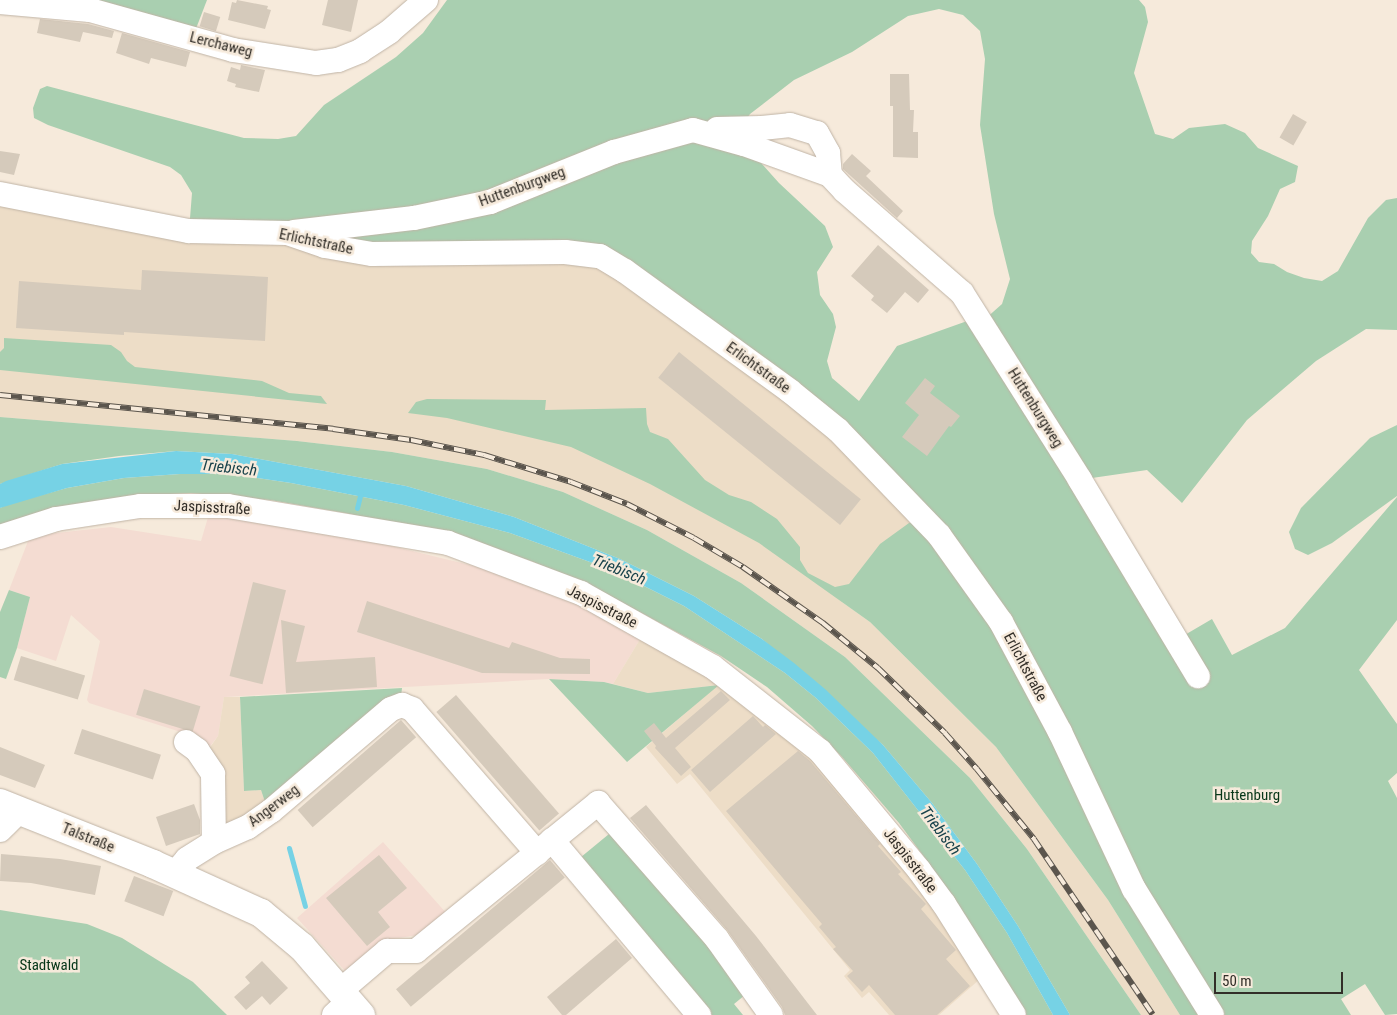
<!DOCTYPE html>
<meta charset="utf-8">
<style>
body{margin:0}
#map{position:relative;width:1397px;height:1015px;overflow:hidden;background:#f6eadb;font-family:"Roboto Condensed",sans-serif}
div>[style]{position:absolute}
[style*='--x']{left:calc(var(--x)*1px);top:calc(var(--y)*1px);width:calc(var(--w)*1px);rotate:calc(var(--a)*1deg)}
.commercial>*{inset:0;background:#f4dcd2}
.built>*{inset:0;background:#edddc7}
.green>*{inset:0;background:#a9cfb0}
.water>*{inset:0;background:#76d2e5}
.stream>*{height:5px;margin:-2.5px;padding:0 2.5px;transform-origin:2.5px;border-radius:2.5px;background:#76d2e5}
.building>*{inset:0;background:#d5cabb;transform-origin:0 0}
.roads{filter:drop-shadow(0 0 1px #c0b4a6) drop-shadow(0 0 1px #c0b4a6)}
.minor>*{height:24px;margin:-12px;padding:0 12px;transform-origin:12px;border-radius:12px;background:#fff}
.major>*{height:28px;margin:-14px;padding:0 14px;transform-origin:14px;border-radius:14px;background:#fff}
.rail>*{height:5.5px;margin-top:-2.75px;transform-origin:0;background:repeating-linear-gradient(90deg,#f6eadb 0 11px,#5b554d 0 22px);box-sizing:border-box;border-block:1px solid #5b554d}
span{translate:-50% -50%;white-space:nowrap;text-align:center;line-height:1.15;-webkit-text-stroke:5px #f6eadb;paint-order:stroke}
.street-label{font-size:15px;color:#322e28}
.park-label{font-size:15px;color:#073618}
.water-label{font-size:16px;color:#18424b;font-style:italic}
.scale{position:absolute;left:1214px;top:972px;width:129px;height:22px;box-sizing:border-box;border:2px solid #322e28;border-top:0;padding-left:6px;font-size:15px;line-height:18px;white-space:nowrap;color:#322e28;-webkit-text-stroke:4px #f6eadb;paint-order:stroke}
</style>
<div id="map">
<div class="commercial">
<i style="clip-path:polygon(209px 514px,342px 534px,478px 567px,583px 607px,642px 636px,613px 684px,604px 682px,549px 679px,224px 697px,218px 736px,207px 750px,184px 733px,89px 703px,87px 700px,100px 641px,71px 615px,56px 661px,17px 648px,30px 597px,9px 590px,30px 536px,111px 527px,201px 541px)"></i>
<i style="clip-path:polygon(383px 842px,448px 915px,425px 934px,386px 940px,348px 974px,297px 918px)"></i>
</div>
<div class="built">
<i style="clip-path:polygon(0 194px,189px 231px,600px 256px,790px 391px,929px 524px,842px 602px,870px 622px,996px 747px,1108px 900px,1180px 1015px,1141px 1015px,1027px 849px,970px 778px,845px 657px,741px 583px,647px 530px,563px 492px,487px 469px,392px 452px,297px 441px,0 417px)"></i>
<i style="clip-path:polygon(642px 636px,719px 685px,802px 747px,905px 869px,980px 979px,939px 1015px,889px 1015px,869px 992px,862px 998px,844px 976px,850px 970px,690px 774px,677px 784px,646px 747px,718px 685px,648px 693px,613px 684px)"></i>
<i style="clip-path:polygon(224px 697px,240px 697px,244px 791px,261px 790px,267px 808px,219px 830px,208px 750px,218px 736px)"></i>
</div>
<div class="green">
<i style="clip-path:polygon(0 0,207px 0,192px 39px)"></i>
<i style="clip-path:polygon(evenodd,447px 0,1139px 0,1145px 7px,1148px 22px,1134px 73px,1155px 134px,1173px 139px,1189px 128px,1225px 124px,1245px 133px,1258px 148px,1298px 166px,1295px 182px,1280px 189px,1268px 216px,1252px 241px,1251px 253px,1259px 262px,1274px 264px,1287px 272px,1304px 278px,1322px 281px,1338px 271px,1368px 218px,1386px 200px,1397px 198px,1397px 330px,1366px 329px,1316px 361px,1247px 420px,1182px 503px,1147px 470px,1085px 479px,1183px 636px,1212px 619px,1232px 655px,1285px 628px,1397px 497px,1397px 620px,1359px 670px,1397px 724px,1397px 773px,1388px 781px,1397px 798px,1397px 1014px,1385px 1015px,1365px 984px,1341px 999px,1351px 1015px,1180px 1015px,1108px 900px,996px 747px,870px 622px,759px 543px,650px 484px,571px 447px,447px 418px,408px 413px,416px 402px,427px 399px,546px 400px,545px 410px,646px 408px,647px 424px,650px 432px,668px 439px,705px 480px,729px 495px,751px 502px,777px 519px,800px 547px,800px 560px,808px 573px,835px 587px,849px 584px,880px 544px,909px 523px,928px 524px,916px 509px,625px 271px,524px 253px,189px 231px,192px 193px,181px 175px,170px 167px,48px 125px,34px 118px,33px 108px,40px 89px,47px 86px,244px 138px,278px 139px,296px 136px,324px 105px,396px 57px,423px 33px,447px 0,939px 9px,963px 15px,980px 31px,985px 59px,980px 125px,994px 214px,1010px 279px,1002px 304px,984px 320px,970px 320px,897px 346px,859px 401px,832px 378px,827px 361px,836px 327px,833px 314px,820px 295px,817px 272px,833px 247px,825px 226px,779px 183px,744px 144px,742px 126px,750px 114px,794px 80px,852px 52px,908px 16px,939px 9px)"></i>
<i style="clip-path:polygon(4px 338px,111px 345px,121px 352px,127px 361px,135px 367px,262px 381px,289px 393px,321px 396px,327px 404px,0 370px,0 352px,4px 348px)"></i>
<i style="clip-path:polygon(0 417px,297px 441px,392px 452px,487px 469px,563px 492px,647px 530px,741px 583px,845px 657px,970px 778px,1027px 849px,1141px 1015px,1070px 1015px,1018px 926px,977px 864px,932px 803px,883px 745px,762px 639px,694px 596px,620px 559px,514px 517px,406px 486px,232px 454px,176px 451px,119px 456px,62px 464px,0 484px)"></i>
<i style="clip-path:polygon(1397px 425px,1397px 496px,1332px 543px,1308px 555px,1295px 549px,1289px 532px,1301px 508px,1370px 438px)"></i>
<i style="clip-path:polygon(180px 474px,231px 474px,291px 483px,404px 505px,510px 533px,612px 570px,684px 606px,785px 673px,816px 698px,873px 753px,965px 870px,1007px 933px,1053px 1015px,1025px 1015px,972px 926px,939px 877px,899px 823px,843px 758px,812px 726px,767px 687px,721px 656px,599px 590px,531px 561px,459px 538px,345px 513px,270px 500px,191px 493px,128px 496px,50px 510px,0 525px,0 508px,9px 504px,67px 488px,124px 478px)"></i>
<i style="clip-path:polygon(9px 590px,30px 597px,17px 648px,6px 679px,0 677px,0 612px)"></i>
<i style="clip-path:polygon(549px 679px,604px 682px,648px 693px,719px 685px,627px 762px)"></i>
<i style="clip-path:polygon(402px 688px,401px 697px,267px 808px,261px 790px,244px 791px,240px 697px)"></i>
<i style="clip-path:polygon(594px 815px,715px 950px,745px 995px,734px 1004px,743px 1015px,704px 1015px,575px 862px,609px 834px)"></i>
<i style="clip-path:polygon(0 910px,87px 924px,122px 938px,193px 982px,227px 1015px,0 1015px)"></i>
</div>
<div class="water">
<i style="clip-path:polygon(176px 451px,232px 454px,406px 486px,514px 517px,620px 559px,694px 596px,762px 639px,794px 663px,825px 689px,883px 745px,932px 803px,977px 864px,1018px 926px,1070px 1015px,1053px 1015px,1007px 933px,965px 870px,873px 753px,816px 698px,785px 673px,684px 606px,612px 570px,510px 533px,404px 505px,291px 483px,231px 474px,180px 474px,124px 478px,67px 488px,0 508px,0 484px,6px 481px,62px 464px)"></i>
</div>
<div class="stream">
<i style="--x:357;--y:508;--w:16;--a:-76"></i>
<i style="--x:289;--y:848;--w:60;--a:74.6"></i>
</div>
<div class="building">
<i style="clip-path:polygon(237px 0,268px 6px,267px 9px,271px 10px,265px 29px,228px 20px,232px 2px,236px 3px)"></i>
<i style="clip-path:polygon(328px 0,358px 0,351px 32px,322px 25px)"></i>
<i style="left:204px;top:12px;width:17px;height:15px;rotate:17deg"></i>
<i style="clip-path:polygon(40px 19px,88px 24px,114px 31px,112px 38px,83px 32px,80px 42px,37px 33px)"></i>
<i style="clip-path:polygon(122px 33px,190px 52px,186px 67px,151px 58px,149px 64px,116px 53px)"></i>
<i style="clip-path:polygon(241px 65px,265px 70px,259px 92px,235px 87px,236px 84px,227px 81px,231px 67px,240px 70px)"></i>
<i style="clip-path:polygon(890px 74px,909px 74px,910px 110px,914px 110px,913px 132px,918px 132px,918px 158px,893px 157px,893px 106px,890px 106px)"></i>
<i style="left:1293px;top:114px;width:16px;height:27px;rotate:30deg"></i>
<i style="clip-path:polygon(0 151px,20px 154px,14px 175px,0 172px)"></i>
<i style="clip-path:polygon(852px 154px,871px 171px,866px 176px,903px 211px,897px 218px,843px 169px,843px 164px)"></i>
<i style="clip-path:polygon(878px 245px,929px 290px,918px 303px,905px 292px,887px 313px,871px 300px,874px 296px,851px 276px)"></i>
<i style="clip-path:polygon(142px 270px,268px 277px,265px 341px,124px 332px,124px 335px,16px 328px,19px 281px,141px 290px)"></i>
<i style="left:679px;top:352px;width:234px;height:33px;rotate:39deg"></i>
<i style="clip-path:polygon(925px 378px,935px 386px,930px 393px,960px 416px,951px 427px,949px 426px,927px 456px,902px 437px,919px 415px,905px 403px)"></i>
<i style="left:253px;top:582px;width:34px;height:97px;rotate:14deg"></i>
<i style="clip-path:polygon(367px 601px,509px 648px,512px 642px,560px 658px,590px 659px,590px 674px,482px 673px,357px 632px)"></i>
<i style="clip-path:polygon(281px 620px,305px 626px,296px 662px,375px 657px,377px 687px,286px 693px)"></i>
<i style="left:21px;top:656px;width:67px;height:25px;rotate:17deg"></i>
<i style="left:144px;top:689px;width:59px;height:27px;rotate:17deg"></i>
<i style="clip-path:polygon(721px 691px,730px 700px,675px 748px,691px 767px,681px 776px,655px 748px,656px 746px,644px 731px,654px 723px,666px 738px)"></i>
<i style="left:456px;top:695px;width:157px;height:26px;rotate:49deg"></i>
<i style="clip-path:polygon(753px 716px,763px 727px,765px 725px,776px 734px,710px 792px,691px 770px)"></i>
<i style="left:401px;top:720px;width:23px;height:137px;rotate:49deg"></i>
<i style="left:82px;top:729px;width:83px;height:26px;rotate:18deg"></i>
<i style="clip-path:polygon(0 747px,45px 765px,35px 788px,0 775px)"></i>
<i style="clip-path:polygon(798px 751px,810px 761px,880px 844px,878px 846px,901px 872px,898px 874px,926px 904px,921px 909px,956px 950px,946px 959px,970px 986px,937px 1015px,895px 1015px,869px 985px,862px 992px,847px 976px,853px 971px,833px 949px,836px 947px,819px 927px,822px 924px,726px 811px)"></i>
<i style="clip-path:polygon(194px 804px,200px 820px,200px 834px,166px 846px,156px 817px)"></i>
<i style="clip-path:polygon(646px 805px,756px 936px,817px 1015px,785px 1015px,782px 1007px,727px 930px,630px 818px)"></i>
<i style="clip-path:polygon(1px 854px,60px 859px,101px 866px,95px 895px,31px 883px,0 881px)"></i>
<i style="clip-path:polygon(379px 855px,407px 888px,378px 912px,390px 927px,367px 946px,326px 898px)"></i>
<i style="left:550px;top:860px;width:23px;height:201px;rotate:50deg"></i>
<i style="left:134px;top:876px;width:42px;height:27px;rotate:21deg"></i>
<i style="clip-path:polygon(616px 939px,632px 958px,566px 1015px,562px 1015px,547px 997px)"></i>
<i style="clip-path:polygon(262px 961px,288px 988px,270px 1005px,262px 996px,246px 1010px,234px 997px,250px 983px,245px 977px)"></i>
</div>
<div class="roads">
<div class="minor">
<i style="--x:0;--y:2;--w:90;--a:5.1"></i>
<i style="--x:90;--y:10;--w:148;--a:15.6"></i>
<i style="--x:233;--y:50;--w:84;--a:8.9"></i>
<i style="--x:316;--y:63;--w:22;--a:-8"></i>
<i style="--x:338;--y:60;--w:24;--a:-22"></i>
<i style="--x:360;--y:51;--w:35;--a:-33"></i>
<i style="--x:389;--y:32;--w:49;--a:-40.9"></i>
<i style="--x:717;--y:129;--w:45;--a:-1.3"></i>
<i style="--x:762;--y:128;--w:28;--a:-6"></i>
<i style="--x:790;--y:125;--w:28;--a:17"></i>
<i style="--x:817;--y:133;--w:23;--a:61"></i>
<i style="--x:828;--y:153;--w:22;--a:85"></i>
<i style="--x:0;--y:194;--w:193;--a:11.1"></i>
<i style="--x:189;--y:231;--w:98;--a:1.2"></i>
<i style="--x:287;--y:233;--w:40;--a:18.9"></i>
<i style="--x:325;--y:246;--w:48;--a:9.7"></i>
<i style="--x:372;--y:254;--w:193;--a:-0.6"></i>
<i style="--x:565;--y:252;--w:35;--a:7"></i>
<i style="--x:600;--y:256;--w:29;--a:31"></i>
<i style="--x:625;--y:271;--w:204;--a:36"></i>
<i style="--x:790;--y:391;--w:62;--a:39.1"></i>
<i style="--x:838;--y:430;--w:146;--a:46.1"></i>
<i style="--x:939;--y:535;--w:107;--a:54.5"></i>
<i style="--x:1001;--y:622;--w:125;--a:61.8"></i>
<i style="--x:1060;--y:732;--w:174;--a:64.8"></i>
<i style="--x:1134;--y:889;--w:148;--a:58.2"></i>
<i style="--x:294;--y:232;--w:121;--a:-6.7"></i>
<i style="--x:414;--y:218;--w:78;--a:-11.9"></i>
<i style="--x:490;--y:202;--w:134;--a:-22"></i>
<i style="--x:614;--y:152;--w:82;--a:-15.6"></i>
<i style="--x:693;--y:130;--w:53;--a:15.4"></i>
<i style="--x:744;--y:144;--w:91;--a:19.8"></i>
<i style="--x:830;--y:175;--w:22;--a:47"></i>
<i style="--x:845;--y:191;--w:155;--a:41.1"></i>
<i style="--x:962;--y:293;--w:221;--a:57.7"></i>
<i style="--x:1080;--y:480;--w:229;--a:59"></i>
<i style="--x:0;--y:537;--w:59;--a:-17.8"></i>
<i style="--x:56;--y:519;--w:85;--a:-8.8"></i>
<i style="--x:140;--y:506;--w:88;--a:0"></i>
<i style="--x:228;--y:506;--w:223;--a:9.5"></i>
<i style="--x:448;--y:543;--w:142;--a:20.6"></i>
<i style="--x:581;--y:593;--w:151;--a:29.3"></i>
<i style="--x:713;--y:667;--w:136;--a:38.1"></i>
<i style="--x:820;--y:751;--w:155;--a:50.2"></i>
<i style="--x:919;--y:870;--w:42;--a:53.7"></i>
<i style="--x:944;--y:904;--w:131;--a:57.8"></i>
<i style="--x:186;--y:742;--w:14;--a:36"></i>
<i style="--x:197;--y:750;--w:29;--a:56"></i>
<i style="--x:213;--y:774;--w:68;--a:89.2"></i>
<i style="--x:0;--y:830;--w:27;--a:-45"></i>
<i style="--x:552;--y:840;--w:229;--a:50"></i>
<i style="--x:175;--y:873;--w:18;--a:-49"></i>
<i style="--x:187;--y:859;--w:32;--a:-32"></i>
<i style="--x:214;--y:842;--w:37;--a:-24"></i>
<i style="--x:248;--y:827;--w:28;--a:-35"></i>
<i style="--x:271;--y:811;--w:157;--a:-40.4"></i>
<i style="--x:391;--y:709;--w:12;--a:-20"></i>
<i style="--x:402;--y:705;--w:11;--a:22"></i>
<i style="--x:412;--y:709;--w:191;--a:49"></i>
<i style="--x:340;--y:991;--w:62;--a:-40.4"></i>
<i style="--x:387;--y:951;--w:29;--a:0"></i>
<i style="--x:416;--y:951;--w:235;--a:-39.1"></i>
<i style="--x:598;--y:803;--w:181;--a:48.8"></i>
<i style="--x:717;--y:939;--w:93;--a:54.6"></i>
<i style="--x:334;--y:1015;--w:21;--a:-43"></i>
</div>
<div class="major">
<i style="--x:0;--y:803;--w:165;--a:21.7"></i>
<i style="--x:153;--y:864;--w:119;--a:24.4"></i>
<i style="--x:261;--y:913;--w:53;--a:39.7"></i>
<i style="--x:302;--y:947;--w:90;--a:49.1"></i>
</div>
</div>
<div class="rail">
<i style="--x:0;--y:395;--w:335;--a:5.8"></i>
<i style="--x:333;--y:429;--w:79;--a:8"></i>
<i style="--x:411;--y:440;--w:75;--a:11.6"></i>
<i style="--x:484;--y:455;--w:91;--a:17.2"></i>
<i style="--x:571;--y:482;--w:60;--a:21.4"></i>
<i style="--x:627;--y:504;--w:75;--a:26.9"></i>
<i style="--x:694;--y:538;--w:57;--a:30.6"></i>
<i style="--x:743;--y:567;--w:98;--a:35"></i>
<i style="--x:823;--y:623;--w:71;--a:39.3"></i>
<i style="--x:878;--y:668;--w:93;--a:44.1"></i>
<i style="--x:945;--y:733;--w:48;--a:48.4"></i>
<i style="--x:977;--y:769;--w:90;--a:50.8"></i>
<i style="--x:1034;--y:839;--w:212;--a:55.9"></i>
</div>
<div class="street-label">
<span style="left:221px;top:45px;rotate:14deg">Lerchaweg</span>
<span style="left:522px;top:187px;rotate:-20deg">Huttenburgweg</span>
<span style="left:316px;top:242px;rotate:12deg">Erlichtstraße</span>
<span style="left:758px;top:368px;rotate:36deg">Erlichtstraße</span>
<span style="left:1035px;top:408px;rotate:58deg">Huttenburgweg</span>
<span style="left:212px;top:508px;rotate:3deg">Jaspisstraße</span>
<span style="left:602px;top:607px;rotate:27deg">Jaspisstraße</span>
<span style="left:1025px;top:667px;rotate:62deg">Erlichtstraße</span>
<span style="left:274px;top:806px;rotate:-37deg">Angerweg</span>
<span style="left:88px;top:838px;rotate:22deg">Talstraße</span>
<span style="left:910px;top:861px;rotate:52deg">Jaspisstraße</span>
</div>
<div class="park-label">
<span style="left:1247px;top:796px">Huttenburg</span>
<span style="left:49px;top:966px">Stadtwald</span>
</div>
<div class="water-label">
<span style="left:229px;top:468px;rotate:6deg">Triebisch</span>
<span style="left:619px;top:570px;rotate:22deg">Triebisch</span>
<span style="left:940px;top:831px;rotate:53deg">Triebisch</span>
</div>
<div class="scale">50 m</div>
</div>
